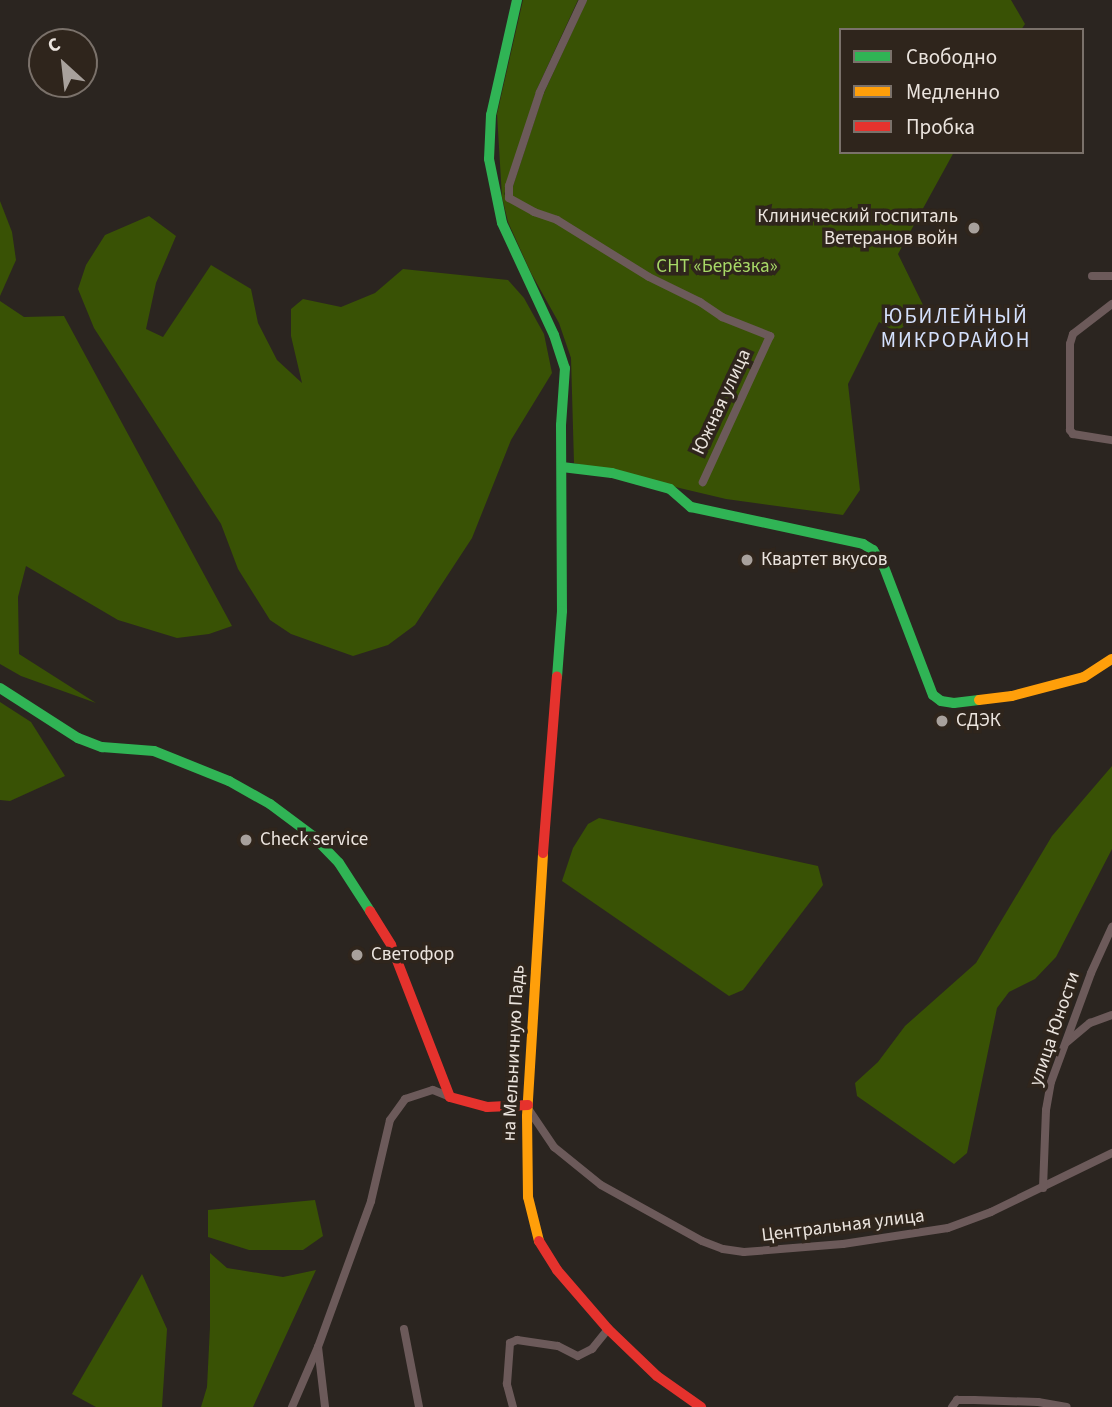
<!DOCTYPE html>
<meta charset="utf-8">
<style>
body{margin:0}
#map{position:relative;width:1112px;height:1407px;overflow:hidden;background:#2b2520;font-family:"Source Sans 3",sans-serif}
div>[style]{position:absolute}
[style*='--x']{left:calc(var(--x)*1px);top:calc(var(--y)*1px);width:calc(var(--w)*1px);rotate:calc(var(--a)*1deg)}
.green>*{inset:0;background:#395205}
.street>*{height:8px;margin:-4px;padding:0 4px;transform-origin:4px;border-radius:4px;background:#6c5a5a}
.fast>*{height:10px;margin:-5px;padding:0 5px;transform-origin:5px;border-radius:5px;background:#30b455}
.slow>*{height:10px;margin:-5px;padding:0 5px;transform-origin:5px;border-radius:5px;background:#ff9f0a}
.jam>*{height:10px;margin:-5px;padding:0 5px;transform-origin:5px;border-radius:5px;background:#e5322d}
.dots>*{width:19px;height:19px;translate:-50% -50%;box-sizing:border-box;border:4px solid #2f251c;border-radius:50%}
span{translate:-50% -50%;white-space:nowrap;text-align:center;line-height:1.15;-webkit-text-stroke:7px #2f251c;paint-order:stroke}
.poi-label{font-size:19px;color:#ebe4de}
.right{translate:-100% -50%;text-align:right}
.left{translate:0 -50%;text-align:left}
.park-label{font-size:19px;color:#a7d867}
.street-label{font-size:19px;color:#ebe4de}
.neighbourhood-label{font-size:21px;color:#d5e1fd;letter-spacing:2px}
.legend{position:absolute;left:839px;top:28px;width:245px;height:126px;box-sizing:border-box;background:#2f251c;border:2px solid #7a716a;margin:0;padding:9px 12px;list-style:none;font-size:21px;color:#ebe4de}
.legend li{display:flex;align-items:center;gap:14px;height:35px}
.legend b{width:35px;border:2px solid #7a716a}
.north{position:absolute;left:28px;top:28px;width:70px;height:70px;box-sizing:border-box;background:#2f251c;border:2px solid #7a716a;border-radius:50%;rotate:333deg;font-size:19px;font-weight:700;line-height:28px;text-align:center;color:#ebe4de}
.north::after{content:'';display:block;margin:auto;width:24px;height:32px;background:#a8a19c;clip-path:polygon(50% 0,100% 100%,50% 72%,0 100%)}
</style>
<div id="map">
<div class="green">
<i style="clip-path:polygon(523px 0,578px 0,537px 89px,504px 195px,513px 186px,543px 95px,587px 0,1011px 0,1025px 24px,1021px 30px,841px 30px,841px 152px,954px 152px,898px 254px,926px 311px,896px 332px,879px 322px,848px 384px,860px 490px,843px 515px,726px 499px,574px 463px,571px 358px,559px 323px,531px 273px,508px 222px,502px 197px,497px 114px)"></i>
<i style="clip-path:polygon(0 201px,12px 232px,16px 260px,0 296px)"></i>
<i style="clip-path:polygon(149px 216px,176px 236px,156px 283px,146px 329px,163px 337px,211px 265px,251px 289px,258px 323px,277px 360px,302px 383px,291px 336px,291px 309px,303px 299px,341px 307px,375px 293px,403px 269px,508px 280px,524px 298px,544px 334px,552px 373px,511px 440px,472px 538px,415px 625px,388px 645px,353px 656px,291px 634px,270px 620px,238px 569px,221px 524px,94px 328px,78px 289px,86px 265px,105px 235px)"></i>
<i style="clip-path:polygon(0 301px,24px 317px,64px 316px,232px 626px,209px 634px,177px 638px,118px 620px,26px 566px,18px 597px,19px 654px,96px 703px,21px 676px,0 664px)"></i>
<i style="clip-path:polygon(0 702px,31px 722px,65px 776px,10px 801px,0 800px)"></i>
<i style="clip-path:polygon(1112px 766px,1112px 849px,1056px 957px,1035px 979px,1009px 992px,997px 1008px,967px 1153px,954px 1164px,857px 1096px,855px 1083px,878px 1062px,905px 1026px,976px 963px,1052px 836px)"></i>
<i style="clip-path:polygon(599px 818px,818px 866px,823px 885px,743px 990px,729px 996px,562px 881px,573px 848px,588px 824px)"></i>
<i style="clip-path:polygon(315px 1200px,323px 1236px,303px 1250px,249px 1250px,208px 1237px,208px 1210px)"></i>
<i style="clip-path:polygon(210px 1253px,227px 1268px,283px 1277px,316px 1270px,253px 1407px,201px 1407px,207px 1387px,210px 1327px)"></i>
<i style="clip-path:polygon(142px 1274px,167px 1329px,162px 1407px,96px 1407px,72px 1394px)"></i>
</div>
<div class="street">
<i style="--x:583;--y:0;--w:102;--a:115.1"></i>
<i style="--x:540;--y:92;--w:99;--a:108.3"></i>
<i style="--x:509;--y:186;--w:12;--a:90"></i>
<i style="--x:509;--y:198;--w:29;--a:29"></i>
<i style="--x:534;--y:212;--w:24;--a:19"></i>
<i style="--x:557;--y:220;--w:108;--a:31.8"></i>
<i style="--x:649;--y:277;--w:57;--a:26.1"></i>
<i style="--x:700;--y:302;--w:27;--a:34"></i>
<i style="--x:722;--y:317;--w:52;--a:21.6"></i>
<i style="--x:770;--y:336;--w:161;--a:114.7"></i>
<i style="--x:1092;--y:276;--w:20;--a:0"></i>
<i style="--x:1112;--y:304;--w:49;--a:142.4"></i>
<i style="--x:1073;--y:334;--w:10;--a:107"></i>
<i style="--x:1070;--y:344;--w:86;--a:90"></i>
<i style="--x:1070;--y:430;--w:5;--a:53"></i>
<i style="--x:1073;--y:434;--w:39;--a:9"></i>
<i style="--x:1067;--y:1042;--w:30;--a:-40"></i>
<i style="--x:1090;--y:1023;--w:23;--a:-20"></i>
<i style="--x:529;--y:1110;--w:45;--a:56"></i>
<i style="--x:554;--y:1147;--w:60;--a:39"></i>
<i style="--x:601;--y:1185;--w:115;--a:29"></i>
<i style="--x:702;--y:1241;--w:22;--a:21"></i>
<i style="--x:723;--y:1249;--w:21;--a:8"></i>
<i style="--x:744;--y:1252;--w:99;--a:-4.6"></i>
<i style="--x:843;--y:1244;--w:106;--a:-8.7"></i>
<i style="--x:948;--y:1228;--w:46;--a:-20.4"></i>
<i style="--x:991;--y:1212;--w:135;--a:-26"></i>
<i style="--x:1043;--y:1188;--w:78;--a:-87.8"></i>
<i style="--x:1046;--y:1110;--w:28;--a:-80"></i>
<i style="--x:1051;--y:1082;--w:116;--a:-69.8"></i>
<i style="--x:1091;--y:973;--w:51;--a:-65.5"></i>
<i style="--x:404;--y:1329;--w:79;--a:79.1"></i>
<i style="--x:318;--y:1347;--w:60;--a:83.3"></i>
<i style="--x:292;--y:1407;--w:65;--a:-66.6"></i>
<i style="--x:318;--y:1347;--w:155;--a:-70"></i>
<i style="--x:371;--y:1201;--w:83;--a:-76.8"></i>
<i style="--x:390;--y:1120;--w:26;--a:-54"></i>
<i style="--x:405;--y:1099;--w:29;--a:-18"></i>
<i style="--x:433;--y:1090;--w:18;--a:22"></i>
<i style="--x:513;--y:1407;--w:24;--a:-105"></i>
<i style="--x:507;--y:1384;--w:41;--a:-85.8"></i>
<i style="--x:510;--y:1343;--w:8;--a:-23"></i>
<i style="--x:517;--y:1340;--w:41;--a:8.3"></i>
<i style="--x:558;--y:1346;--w:22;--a:27"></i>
<i style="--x:578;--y:1356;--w:16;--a:-27"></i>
<i style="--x:592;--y:1349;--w:26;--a:-51"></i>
<i style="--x:952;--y:1407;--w:9;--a:-54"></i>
<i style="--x:957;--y:1400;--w:17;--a:0"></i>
<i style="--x:974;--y:1400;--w:64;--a:1.8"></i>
<i style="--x:1038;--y:1402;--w:29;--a:10"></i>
</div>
<div class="fast">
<i style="--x:517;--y:0;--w:118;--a:102.7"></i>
<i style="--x:491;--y:115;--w:44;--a:92.6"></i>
<i style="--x:489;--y:159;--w:65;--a:78.5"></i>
<i style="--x:502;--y:223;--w:123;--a:65.1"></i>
<i style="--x:554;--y:335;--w:35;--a:72"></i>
<i style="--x:565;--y:368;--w:57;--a:94"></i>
<i style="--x:561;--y:425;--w:186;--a:89.7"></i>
<i style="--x:562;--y:611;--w:66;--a:94.3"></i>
<i style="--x:562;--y:467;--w:50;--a:6.8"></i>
<i style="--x:612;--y:473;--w:60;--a:15.4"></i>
<i style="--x:670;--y:489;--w:28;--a:41"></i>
<i style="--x:691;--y:507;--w:176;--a:12.1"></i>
<i style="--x:863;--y:544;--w:12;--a:31"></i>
<i style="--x:873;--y:550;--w:20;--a:57"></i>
<i style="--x:884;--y:567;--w:137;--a:69.1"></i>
<i style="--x:933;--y:695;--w:10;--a:37"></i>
<i style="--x:941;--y:701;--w:13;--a:9"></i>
<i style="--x:954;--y:703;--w:25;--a:-7"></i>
<i style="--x:0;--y:688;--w:93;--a:32.7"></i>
<i style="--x:78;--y:738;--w:26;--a:21"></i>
<i style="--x:102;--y:747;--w:52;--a:4.4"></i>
<i style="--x:154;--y:751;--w:81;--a:21.8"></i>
<i style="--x:229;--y:781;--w:47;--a:29.3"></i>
<i style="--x:270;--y:804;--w:54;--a:36.7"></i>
<i style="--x:313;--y:836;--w:37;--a:46"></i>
<i style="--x:339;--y:863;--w:57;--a:57.1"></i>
</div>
<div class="slow">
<i style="--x:979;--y:700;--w:33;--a:-7"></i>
<i style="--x:1012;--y:696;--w:74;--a:-14.8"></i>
<i style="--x:1084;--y:677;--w:33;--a:-33"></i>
<i style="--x:539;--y:1241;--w:45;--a:-104"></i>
<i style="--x:528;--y:1197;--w:81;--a:-90.7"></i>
<i style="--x:527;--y:1116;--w:263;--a:-86.5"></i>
</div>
<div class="jam">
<i style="--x:543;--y:853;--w:177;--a:-85.5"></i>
<i style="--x:370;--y:911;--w:40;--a:58"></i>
<i style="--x:391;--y:945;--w:163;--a:68.8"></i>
<i style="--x:450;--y:1097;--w:38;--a:15"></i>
<i style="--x:487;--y:1107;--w:41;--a:-2.8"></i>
<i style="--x:539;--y:1241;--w:34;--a:58"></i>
<i style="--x:557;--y:1270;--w:78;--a:49.2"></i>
<i style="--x:608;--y:1329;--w:68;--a:43.8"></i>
<i style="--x:657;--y:1376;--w:54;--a:35.2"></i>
</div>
<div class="dots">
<i style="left:974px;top:228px;background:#a8a19c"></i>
<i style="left:747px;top:560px;background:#a8a19c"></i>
<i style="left:942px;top:721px;background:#a8a19c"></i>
<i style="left:246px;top:840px;background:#a8a19c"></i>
<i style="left:357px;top:955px;background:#a8a19c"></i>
</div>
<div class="poi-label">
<span class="right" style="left:958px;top:228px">Клинический госпиталь<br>Ветеранов войн</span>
<span class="left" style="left:761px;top:560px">Квартет вкусов</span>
<span class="left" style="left:956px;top:721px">СДЭК</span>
<span class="left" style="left:260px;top:840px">Check service</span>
<span class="left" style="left:371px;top:955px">Светофор</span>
</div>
<div class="park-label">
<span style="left:717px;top:267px">СНТ «Берёзка»</span>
</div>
<div class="street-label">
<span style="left:722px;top:402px;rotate:-65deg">Южная улица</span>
<span style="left:1055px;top:1029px;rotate:-71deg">улица Юности</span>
<span style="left:514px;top:1053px;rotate:-87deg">на Мельничную Падь</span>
<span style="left:843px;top:1226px;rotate:-7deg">Центральная улица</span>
</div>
<div class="neighbourhood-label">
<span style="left:956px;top:328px">ЮБИЛЕЙНЫЙ<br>МИКРОРАЙОН</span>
</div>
<ul class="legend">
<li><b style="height:9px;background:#30b455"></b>Свободно</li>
<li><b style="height:9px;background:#ff9f0a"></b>Медленно</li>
<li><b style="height:9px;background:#e5322d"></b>Пробка</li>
</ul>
<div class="north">С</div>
</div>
